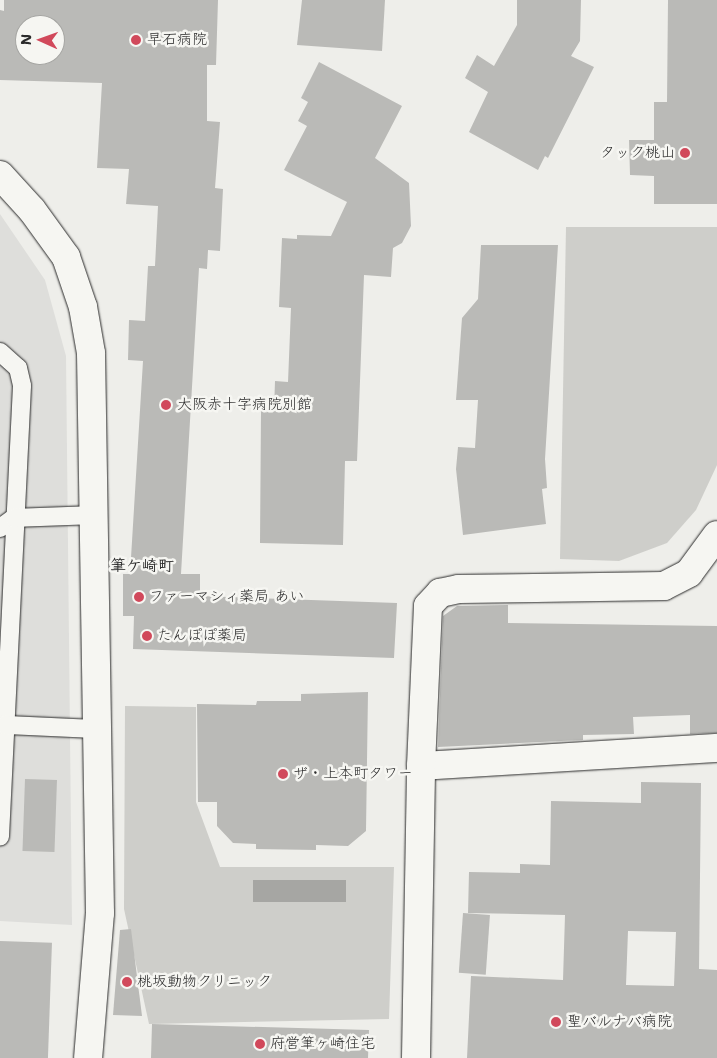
<!DOCTYPE html>
<meta charset="utf-8">
<style>
body{margin:0}
#map{position:relative;width:717px;height:1058px;overflow:hidden;background:#eeeeea;font-family:"Shantell Sans","Klee One",sans-serif}
div>[style]{position:absolute}
[style*='--x']{left:calc(var(--x)*1px);top:calc(var(--y)*1px);width:calc(var(--w)*1px);rotate:calc(var(--a)*1deg)}
.built>*{inset:0;background:#dededb}
.green>*{inset:0;background:#cececa}
.water>*{inset:0;background:#a6a6a3;transform-origin:0 0}
.building>*{inset:0;background:#babab7;transform-origin:0 0}
.roads{filter:drop-shadow(0 0 1px #2b2b2b) drop-shadow(0 0 1px #2b2b2b)}
.service>*{height:18px;margin:-9px;padding:0 9px;transform-origin:9px;border-radius:9px;background:#f6f6f2}
.minor>*{height:28px;margin:-14px;padding:0 14px;transform-origin:14px;border-radius:14px;background:#f6f6f2}
.tertiary>*{height:28px;margin:-14px;padding:0 14px;transform-origin:14px;border-radius:14px;background:#f6f6f2}
.dots>*{width:14px;height:14px;translate:-50% -50%;box-sizing:border-box;border:2px solid #f6f6f2;border-radius:50%}
span{translate:-50% -50%;white-space:nowrap;text-align:center;line-height:1.15;-webkit-text-stroke:5px #f6f6f2;paint-order:stroke}
.poi-label{font-size:15px;color:#2b2b2b}
.left{translate:0 -50%;text-align:left}
.right{translate:-100% -50%;text-align:right}
.neighbourhood-label{font-size:16px;color:#2b2b2b;font-weight:700}
.north{position:absolute;left:15px;top:15px;width:50px;height:50px;box-sizing:border-box;background:#f6f6f2;border:1px solid #a5a5a2;border-radius:50%;rotate:272deg;font-size:14px;font-weight:700;line-height:20px;text-align:center;color:#2b2b2b}
.north::after{content:'';display:block;margin:auto;width:18px;height:22px;background:#d1495b;clip-path:polygon(50% 0,100% 100%,50% 72%,0 100%)}
</style>
<div id="map">
<div class="built">
<i style="clip-path:polygon(0 214px,45px 280px,66px 356px,72px 925px,0 921px)"></i>
</div>
<div class="green">
<i style="clip-path:polygon(566px 227px,717px 227px,717px 465px,696px 510px,667px 543px,619px 561px,560px 559px)"></i>
<i style="clip-path:polygon(125px 706px,196px 707px,196px 802px,220px 867px,394px 867px,389px 1019px,149px 1024px,124px 909px)"></i>
</div>
<div class="water">
<i style="left:253px;top:880px;width:93px;height:22px"></i>
</div>
<div class="building">
<i style="clip-path:polygon(evenodd,4px 0,218px 0,216px 65px,207px 65px,207px 121px,220px 122px,215px 188px,223px 189px,220px 251px,208px 250px,207px 269px,199px 268px,181px 574px,200px 574px,200px 596px,397px 603px,394px 658px,133px 649px,134px 616px,123px 616px,123px 574px,130px 574px,143px 361px,128px 360px,129px 320px,145px 321px,148px 266px,155px 266px,158px 206px,126px 204px,129px 169px,97px 168px,102px 83px,0 80px,0 10px,4px 11px,4px 0,25px 25px,55px 25px,55px 55px,25px 55px,25px 25px)"></i>
<i style="clip-path:polygon(302px 0,385px 0,382px 51px,297px 45px)"></i>
<i style="clip-path:polygon(517px 0,581px 0,580px 41px,571px 56px,594px 67px,548px 158px,545px 156px,538px 170px,469px 132px,488px 92px,465px 78px,477px 55px,494px 66px,517px 25px)"></i>
<i style="clip-path:polygon(668px 0,717px 0,717px 204px,654px 204px,654px 176px,630px 175px,629px 140px,654px 140px,654px 102px,667px 102px)"></i>
<i style="clip-path:polygon(319px 62px,402px 106px,375px 158px,409px 183px,411px 226px,402px 243px,393px 248px,391px 277px,364px 275px,357px 461px,345px 461px,343px 545px,260px 543px,261px 411px,274px 411px,275px 381px,288px 382px,291px 308px,279px 307px,282px 238px,297px 239px,297px 235px,331px 236px,347px 202px,284px 170px,307px 126px,298px 121px,308px 102px,301px 98px)"></i>
<i style="clip-path:polygon(481px 245px,558px 245px,545px 459px,547px 488px,542px 489px,546px 524px,463px 535px,456px 469px,458px 447px,475px 448px,478px 400px,456px 400px,462px 318px,478px 299px)"></i>
<i style="clip-path:polygon(508px 605px,508px 623px,717px 626px,717px 733px,690px 734px,690px 715px,633px 717px,634px 734px,583px 735px,583px 740px,438px 747px,443px 616px,457px 606px)"></i>
<i style="clip-path:polygon(368px 692px,366px 831px,348px 846px,316px 845px,316px 850px,256px 849px,256px 844px,233px 843px,217px 826px,217px 802px,198px 802px,197px 704px,256px 705px,257px 701px,301px 701px,301px 694px)"></i>
<i style="left:25px;top:779px;width:32px;height:72px;rotate:2deg"></i>
<i style="clip-path:polygon(evenodd,641px 782px,701px 783px,699px 969px,717px 970px,717px 1058px,467px 1058px,471px 976px,563px 980px,565px 915px,468px 913px,469px 872px,520px 873px,520px 864px,550px 865px,551px 801px,641px 803px,641px 782px,628px 931px,676px 932px,674px 986px,626px 985px,628px 931px)"></i>
<i style="left:463px;top:913px;width:27px;height:60px;rotate:4deg"></i>
<i style="clip-path:polygon(131px 929px,142px 1016px,113px 1015px,120px 930px)"></i>
<i style="left:0;top:941px;width:52px;height:117px;rotate:2deg"></i>
<i style="clip-path:polygon(152px 1024px,369px 1030px,368px 1058px,151px 1058px)"></i>
</div>
<div class="roads">
<div class="service">
<i style="--x:0;--y:352;--w:24;--a:42"></i>
<i style="--x:18;--y:368;--w:18;--a:77"></i>
<i style="--x:22;--y:386;--w:451;--a:92.8"></i>
<i style="--x:0;--y:528;--w:17;--a:-36"></i>
<i style="--x:14;--y:518;--w:80;--a:-2.1"></i>
<i style="--x:0;--y:722;--w:6;--a:31"></i>
<i style="--x:5;--y:725;--w:92;--a:2.5"></i>
</div>
<div class="minor">
<i style="--x:421;--y:766;--w:297;--a:-3.5"></i>
<i style="--x:416;--y:1058;--w:292;--a:-89"></i>
<i style="--x:421;--y:766;--w:160;--a:-87.5"></i>
<i style="--x:428;--y:606;--w:18;--a:-47"></i>
<i style="--x:440;--y:593;--w:19;--a:-12"></i>
<i style="--x:459;--y:589;--w:76;--a:-0.8"></i>
</div>
<div class="tertiary">
<i style="--x:0;--y:175;--w:47;--a:47.6"></i>
<i style="--x:32;--y:210;--w:58;--a:54.1"></i>
<i style="--x:66;--y:257;--w:53;--a:71.2"></i>
<i style="--x:83;--y:307;--w:47;--a:80.1"></i>
<i style="--x:91;--y:353;--w:560;--a:89.08"></i>
<i style="--x:100;--y:913;--w:145;--a:94.7"></i>
<i style="--x:535;--y:588;--w:129;--a:-0.9"></i>
<i style="--x:664;--y:586;--w:28;--a:-27"></i>
<i style="--x:689;--y:573;--w:47;--a:-53.6"></i>
</div>
</div>
<div class="dots">
<i style="left:136px;top:40px;background:#d1495b"></i>
<i style="left:685px;top:153px;background:#d1495b"></i>
<i style="left:166px;top:405px;background:#d1495b"></i>
<i style="left:139px;top:597px;background:#d1495b"></i>
<i style="left:147px;top:636px;background:#d1495b"></i>
<i style="left:283px;top:774px;background:#d1495b"></i>
<i style="left:127px;top:982px;background:#d1495b"></i>
<i style="left:556px;top:1022px;background:#d1495b"></i>
<i style="left:260px;top:1044px;background:#d1495b"></i>
</div>
<div class="poi-label">
<span class="left" style="left:147px;top:40px">早石病院</span>
<span class="right" style="left:675px;top:153px">タック桃山</span>
<span class="left" style="left:177px;top:405px">大阪赤十字病院別館</span>
<span class="left" style="left:149px;top:597px">ファーマシィ薬局 あい</span>
<span class="left" style="left:157px;top:636px">たんぽぽ薬局</span>
<span class="left" style="left:293px;top:774px">ザ・上本町タワー</span>
<span class="left" style="left:137px;top:982px">桃坂動物クリニック</span>
<span class="left" style="left:567px;top:1022px">聖バルナバ病院</span>
<span class="left" style="left:270px;top:1044px">府営筆ヶ崎住宅</span>
</div>
<div class="neighbourhood-label">
<span style="left:142px;top:566px">筆ケ崎町</span>
</div>
<div class="north">N</div>
</div>
